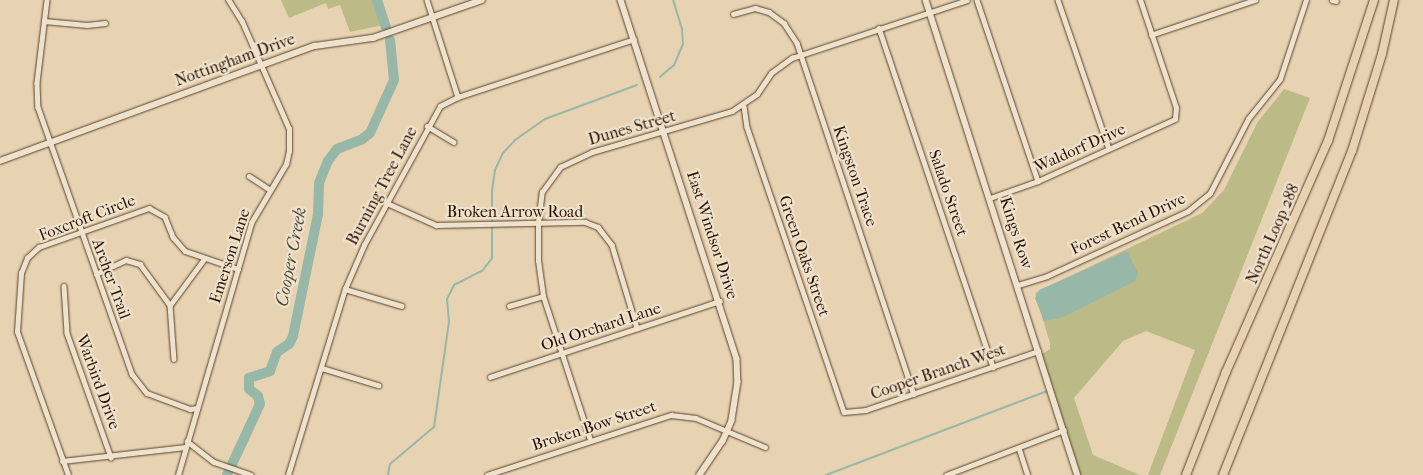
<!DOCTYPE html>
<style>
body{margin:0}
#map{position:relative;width:1423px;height:475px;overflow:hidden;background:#e7d3b2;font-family:"IM FELL French Canon",serif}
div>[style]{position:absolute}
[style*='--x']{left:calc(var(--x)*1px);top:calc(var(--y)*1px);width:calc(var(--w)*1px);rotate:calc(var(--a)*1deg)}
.green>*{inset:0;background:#bcba87}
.water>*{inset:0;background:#97b8a8}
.stream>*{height:2px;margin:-1px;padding:0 1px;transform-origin:1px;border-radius:1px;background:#97b8a8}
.river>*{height:10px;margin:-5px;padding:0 5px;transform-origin:5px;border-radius:5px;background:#97b8a8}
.roads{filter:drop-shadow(0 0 1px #5a412c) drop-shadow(0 0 1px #5a412c)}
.minor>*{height:4.5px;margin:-2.25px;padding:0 2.25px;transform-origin:2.25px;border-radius:2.25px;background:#efe2cd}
.tertiary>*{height:5.5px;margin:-2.75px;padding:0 2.75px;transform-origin:2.75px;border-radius:2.75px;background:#efe2cd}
.trunk>*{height:8px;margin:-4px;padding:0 4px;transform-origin:4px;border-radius:4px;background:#e7d3b2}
span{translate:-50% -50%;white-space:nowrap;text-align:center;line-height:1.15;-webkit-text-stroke:4.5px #efe2cd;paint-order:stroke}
.street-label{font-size:16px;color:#2b1000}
.water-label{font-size:18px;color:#514b3b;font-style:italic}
</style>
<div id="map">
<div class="green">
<i style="clip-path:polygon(281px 0,382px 0,388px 24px,350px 32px,340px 5px,328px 9px,326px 3px,289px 18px)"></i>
<i style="clip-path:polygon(1284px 89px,1310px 98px,1160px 475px,1148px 475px,1195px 350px,1146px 331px,1123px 341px,1074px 398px,1093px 455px,1140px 475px,1078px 475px,1040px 355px,1050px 349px,1050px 343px,1035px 293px,1202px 213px,1224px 190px,1257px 123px)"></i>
</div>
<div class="water">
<i style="clip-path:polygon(1127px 251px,1138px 273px,1135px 281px,1063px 317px,1044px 321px,1035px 298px,1039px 290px)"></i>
</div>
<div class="stream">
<i style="--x:660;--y:77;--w:18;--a:-41"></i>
<i style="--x:674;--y:65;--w:23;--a:-67"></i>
<i style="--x:683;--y:44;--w:15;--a:-94"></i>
<i style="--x:682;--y:29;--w:30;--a:-107"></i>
<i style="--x:388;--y:475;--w:11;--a:-80"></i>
<i style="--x:390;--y:464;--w:57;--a:-40.1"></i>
<i style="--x:434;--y:427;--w:106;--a:-81.9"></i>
<i style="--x:449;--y:322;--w:23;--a:-95"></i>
<i style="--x:447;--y:299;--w:16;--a:-63"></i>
<i style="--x:454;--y:285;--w:31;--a:-27"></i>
<i style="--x:482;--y:271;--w:16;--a:-52"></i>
<i style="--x:492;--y:258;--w:67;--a:-90"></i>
<i style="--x:492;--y:191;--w:21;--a:-82"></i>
<i style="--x:495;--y:170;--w:19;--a:-65"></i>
<i style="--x:503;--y:153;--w:18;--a:-47"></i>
<i style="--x:515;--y:140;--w:37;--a:-35"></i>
<i style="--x:545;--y:119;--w:98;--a:-20.3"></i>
<i style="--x:826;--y:475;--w:236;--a:-20.8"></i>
</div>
<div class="river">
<i style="--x:377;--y:0;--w:28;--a:72"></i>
<i style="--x:227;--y:475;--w:78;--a:-65.1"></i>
<i style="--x:260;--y:404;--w:8;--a:-104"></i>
<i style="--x:258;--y:396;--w:11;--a:-142"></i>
<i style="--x:249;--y:389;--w:11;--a:-90"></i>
<i style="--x:249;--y:378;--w:22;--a:-18"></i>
<i style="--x:270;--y:371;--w:20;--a:-70"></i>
<i style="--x:277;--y:352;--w:14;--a:-34"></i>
<i style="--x:289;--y:344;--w:9;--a:-63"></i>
<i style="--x:293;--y:336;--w:125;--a:-78.4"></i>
<i style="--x:318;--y:214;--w:31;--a:-88"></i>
<i style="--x:319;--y:183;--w:24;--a:-68"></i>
<i style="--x:328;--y:161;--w:15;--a:-53"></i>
<i style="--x:337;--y:149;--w:26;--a:-21"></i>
<i style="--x:361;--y:140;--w:11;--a:-38"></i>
<i style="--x:370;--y:133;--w:58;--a:-65.6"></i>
<i style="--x:394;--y:80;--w:40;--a:-95.7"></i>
</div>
<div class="roads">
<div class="minor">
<i style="--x:47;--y:0;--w:84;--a:96.9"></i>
<i style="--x:37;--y:83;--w:24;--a:88"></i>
<i style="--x:38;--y:107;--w:283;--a:70.6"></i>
<i style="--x:132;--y:374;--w:24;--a:52"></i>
<i style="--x:147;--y:393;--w:46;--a:20.4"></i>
<i style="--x:190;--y:409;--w:7;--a:-8"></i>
<i style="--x:427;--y:0;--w:102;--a:72.3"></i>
<i style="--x:977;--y:0;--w:191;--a:71.4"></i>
<i style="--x:1058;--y:0;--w:157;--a:71.1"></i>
<i style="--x:1332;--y:0;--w:4;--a:14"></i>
<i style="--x:733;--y:14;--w:23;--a:-15"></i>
<i style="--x:755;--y:8;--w:15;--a:16"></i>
<i style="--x:769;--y:12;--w:19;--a:36"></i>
<i style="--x:784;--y:23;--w:24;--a:57"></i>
<i style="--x:797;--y:43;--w:370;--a:71.6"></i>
<i style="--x:44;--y:21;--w:43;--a:5.3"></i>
<i style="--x:87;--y:25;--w:18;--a:-6"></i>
<i style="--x:879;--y:28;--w:358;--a:71.4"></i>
<i style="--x:1151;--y:35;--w:110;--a:-18.6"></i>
<i style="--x:744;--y:106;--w:21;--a:82"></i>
<i style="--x:747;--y:127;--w:301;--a:71.2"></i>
<i style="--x:844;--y:412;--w:22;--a:-5"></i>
<i style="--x:866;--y:410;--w:182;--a:-18.9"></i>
<i style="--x:427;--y:126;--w:31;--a:31"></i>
<i style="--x:249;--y:176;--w:24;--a:33"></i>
<i style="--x:990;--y:198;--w:51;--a:-19.5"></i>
<i style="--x:1038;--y:181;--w:150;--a:-24.3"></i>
<i style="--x:1175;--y:119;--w:11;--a:-85"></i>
<i style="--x:1176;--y:108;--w:114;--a:-108.4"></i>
<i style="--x:387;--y:203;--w:54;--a:24.2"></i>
<i style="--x:436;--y:225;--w:149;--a:-1.2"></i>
<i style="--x:585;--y:222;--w:14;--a:21"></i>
<i style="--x:598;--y:227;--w:23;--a:52"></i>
<i style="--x:612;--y:245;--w:87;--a:73.2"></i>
<i style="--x:96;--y:274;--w:33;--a:-25"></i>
<i style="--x:126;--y:260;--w:15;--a:16"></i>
<i style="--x:140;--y:264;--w:51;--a:53.8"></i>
<i style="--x:170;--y:305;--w:54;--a:85.8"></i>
<i style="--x:1018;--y:285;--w:30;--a:-17"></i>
<i style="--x:1047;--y:276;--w:155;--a:-24.7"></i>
<i style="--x:1188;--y:211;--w:28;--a:-39"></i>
<i style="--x:1210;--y:193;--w:83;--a:-62.8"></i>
<i style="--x:1248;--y:119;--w:51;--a:-51.3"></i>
<i style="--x:1280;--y:79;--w:83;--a:-71.8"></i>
<i style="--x:64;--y:286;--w:47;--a:86.3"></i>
<i style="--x:67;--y:333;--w:132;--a:70.5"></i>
<i style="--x:345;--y:289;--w:59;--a:16.6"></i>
<i style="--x:170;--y:305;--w:57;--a:-53.5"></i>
<i style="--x:509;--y:306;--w:35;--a:-16"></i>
<i style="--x:322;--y:368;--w:59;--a:16.9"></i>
<i style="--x:490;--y:377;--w:242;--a:-18.3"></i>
<i style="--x:590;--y:440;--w:151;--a:-108.1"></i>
<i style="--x:543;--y:296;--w:35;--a:-98"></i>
<i style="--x:538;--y:261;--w:38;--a:-90"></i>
<i style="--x:538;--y:223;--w:31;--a:-83"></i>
<i style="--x:542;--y:192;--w:31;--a:-54"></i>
<i style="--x:560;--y:167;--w:35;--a:-25"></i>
<i style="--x:592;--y:152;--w:146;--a:-16.3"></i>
<i style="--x:732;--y:111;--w:30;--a:-34"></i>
<i style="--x:757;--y:94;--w:25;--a:-56"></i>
<i style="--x:771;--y:73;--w:26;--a:-36"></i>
<i style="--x:792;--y:58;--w:184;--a:-18.3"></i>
<i style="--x:187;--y:441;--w:34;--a:38"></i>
<i style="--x:214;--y:462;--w:39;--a:19"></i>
<i style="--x:1019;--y:448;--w:28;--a:72"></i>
<i style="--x:62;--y:461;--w:124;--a:-6.5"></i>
<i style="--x:68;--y:475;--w:152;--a:-109.6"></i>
<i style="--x:17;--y:332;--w:59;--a:-86.1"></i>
<i style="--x:21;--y:273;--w:16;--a:-68"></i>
<i style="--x:27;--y:258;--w:16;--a:-43"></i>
<i style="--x:39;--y:247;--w:117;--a:-19.5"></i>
<i style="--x:149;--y:208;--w:18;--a:29"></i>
<i style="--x:165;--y:217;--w:22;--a:68"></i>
<i style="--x:173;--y:237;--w:18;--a:49"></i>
<i style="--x:185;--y:251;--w:56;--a:18.8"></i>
<i style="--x:178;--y:475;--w:262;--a:-73.8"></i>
<i style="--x:251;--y:223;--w:69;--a:-59.3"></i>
<i style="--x:286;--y:164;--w:13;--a:-77"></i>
<i style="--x:289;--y:151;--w:22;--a:-90"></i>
<i style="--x:289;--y:129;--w:117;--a:-113.7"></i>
<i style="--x:242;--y:22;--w:26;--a:-122"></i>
<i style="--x:288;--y:475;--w:195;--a:-73"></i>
<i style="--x:345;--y:289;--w:48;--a:-66.6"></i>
<i style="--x:364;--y:245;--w:158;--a:-61.3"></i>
<i style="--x:440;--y:106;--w:20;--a:-27"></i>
<i style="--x:458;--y:97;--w:185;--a:-18.2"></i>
<i style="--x:487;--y:475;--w:194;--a:-18.1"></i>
<i style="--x:671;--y:415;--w:25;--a:7"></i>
<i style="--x:696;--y:418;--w:75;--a:22.8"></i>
<i style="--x:946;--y:475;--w:126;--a:-20.9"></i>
</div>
<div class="tertiary">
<i style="--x:621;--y:0;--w:377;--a:72.1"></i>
<i style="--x:737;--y:359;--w:23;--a:88"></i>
<i style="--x:738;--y:382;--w:39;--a:99"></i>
<i style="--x:732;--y:421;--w:22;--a:114"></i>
<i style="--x:723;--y:441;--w:41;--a:124.1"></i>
<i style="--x:926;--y:0;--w:499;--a:72.3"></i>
<i style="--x:0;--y:161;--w:335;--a:-20.1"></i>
<i style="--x:315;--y:46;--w:59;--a:-7.9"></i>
<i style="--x:373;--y:38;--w:115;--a:-19.2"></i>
</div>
<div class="trunk">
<i style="--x:1186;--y:475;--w:110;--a:-68.8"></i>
<i style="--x:1226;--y:372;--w:253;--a:-66.2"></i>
<i style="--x:1328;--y:141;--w:148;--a:-71.9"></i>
<i style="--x:1223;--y:475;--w:349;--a:-68.3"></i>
<i style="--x:1352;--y:151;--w:102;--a:-72.8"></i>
<i style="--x:1382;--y:54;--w:55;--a:-77.5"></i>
</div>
</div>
<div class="street-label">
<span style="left:235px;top:60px;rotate:-20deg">Nottingham Drive</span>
<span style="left:632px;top:128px;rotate:-16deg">Dunes Street</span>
<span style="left:1080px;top:148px;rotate:-24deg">Waldorf Drive</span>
<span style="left:855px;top:176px;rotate:71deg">Kingston Trace</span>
<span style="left:382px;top:186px;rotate:-62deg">Burning Tree Lane</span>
<span style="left:948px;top:193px;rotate:71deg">Salado Street</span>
<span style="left:515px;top:212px">Broken Arrow Road</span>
<span style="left:87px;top:218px;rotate:-21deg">Foxcroft Circle</span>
<span style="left:1128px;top:224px;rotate:-25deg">Forest Bend Drive</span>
<span style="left:1016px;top:233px;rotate:72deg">Kings Row</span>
<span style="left:1273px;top:234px;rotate:-66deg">North Loop 288</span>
<span style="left:712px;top:235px;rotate:72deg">East Windsor Drive</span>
<span style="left:230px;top:256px;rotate:-72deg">Emerson Lane</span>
<span style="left:804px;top:256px;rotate:71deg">Green Oaks Street</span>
<span style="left:111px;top:279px;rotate:70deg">Archer Trail</span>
<span style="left:601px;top:327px;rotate:-18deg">Old Orchard Lane</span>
<span style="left:938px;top:372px;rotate:-19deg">Cooper Branch West</span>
<span style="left:98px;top:382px;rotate:70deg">Warbird Drive</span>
<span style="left:594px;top:426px;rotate:-18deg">Broken Bow Street</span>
</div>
<div class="water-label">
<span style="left:292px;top:257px;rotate:-79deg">Cooper Creek</span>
</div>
</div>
